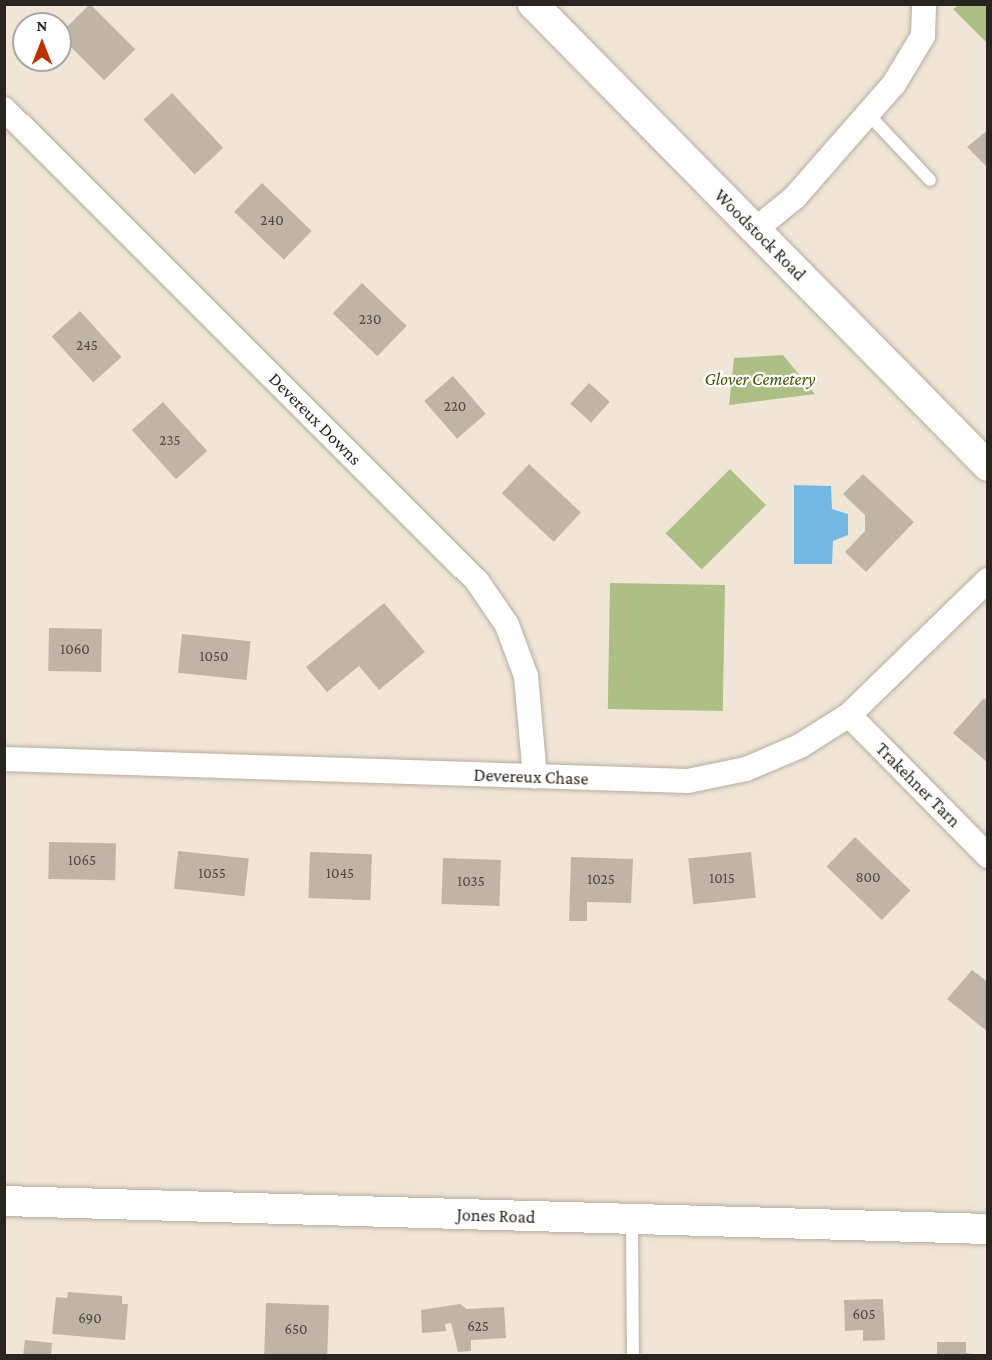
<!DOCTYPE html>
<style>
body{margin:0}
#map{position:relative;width:992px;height:1360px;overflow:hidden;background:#f0e5d7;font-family:"Crimson Pro",serif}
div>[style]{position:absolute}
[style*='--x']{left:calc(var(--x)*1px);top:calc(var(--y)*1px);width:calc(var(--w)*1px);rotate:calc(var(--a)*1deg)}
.green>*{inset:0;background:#adbf84;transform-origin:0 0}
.water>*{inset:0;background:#74b8e2}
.building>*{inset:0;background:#bfb5a7;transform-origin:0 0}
.roads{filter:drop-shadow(0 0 2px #b7ada0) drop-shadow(0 0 2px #b7ada0)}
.service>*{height:12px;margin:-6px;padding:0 6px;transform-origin:6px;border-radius:6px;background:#fff}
.minor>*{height:24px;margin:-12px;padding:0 12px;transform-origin:12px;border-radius:12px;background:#fff}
.tertiary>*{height:30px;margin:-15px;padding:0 15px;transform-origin:15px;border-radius:15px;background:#fff}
span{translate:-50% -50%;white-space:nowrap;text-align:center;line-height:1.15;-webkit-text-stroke:4.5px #fff;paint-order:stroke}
.number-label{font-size:15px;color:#4e4841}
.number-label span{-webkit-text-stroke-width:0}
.street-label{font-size:18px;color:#28241f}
.park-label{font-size:18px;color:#455507;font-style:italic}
.frame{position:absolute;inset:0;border:6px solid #28241f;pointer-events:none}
.north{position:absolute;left:12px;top:12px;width:60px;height:60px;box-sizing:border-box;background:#fff;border:2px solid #a9a7a5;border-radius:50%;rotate:0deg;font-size:16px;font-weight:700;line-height:24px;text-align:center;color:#28241f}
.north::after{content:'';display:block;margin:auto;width:21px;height:27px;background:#bb3102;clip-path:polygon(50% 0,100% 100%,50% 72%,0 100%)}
</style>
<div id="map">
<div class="green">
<i style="clip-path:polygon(959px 5px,987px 5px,987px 43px,953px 9px)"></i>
<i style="clip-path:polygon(783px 355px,815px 394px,729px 405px,734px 358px)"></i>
<i style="left:730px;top:469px;width:51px;height:91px;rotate:45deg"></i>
<i style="left:610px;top:583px;width:115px;height:126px;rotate:1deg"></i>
</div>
<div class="water">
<i style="clip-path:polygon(794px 485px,831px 486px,832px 509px,848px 514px,848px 535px,833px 541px,832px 564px,794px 564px)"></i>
</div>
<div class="building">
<i style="left:90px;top:4px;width:64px;height:44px;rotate:45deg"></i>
<i style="left:172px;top:93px;width:75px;height:39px;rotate:47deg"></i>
<i style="clip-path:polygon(988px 130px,988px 168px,967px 147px)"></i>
<i style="left:262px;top:183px;width:69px;height:40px;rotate:44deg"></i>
<i style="left:362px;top:283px;width:62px;height:42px;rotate:44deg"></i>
<i style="left:80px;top:311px;width:62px;height:38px;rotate:48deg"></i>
<i style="left:453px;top:376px;width:50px;height:38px;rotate:49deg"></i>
<i style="left:589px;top:383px;width:28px;height:28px;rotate:42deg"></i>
<i style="left:163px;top:402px;width:66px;height:42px;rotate:48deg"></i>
<i style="left:529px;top:464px;width:71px;height:40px;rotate:43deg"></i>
<i style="clip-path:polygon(863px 474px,914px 522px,866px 572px,845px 552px,865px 531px,865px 515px,843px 494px)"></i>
<i style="clip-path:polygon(384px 603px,425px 652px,379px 690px,359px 666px,327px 692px,306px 667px)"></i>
<i style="left:49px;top:628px;width:53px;height:43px;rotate:1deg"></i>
<i style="left:182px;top:634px;width:69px;height:39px;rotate:6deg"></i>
<i style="clip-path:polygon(984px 698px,988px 702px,988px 763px,953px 733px)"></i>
<i style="left:855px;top:837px;width:77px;height:41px;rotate:44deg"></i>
<i style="left:49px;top:842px;width:67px;height:37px;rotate:1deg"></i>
<i style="left:178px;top:851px;width:71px;height:38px;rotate:6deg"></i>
<i style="left:310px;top:852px;width:62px;height:46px;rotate:2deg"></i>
<i style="left:751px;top:852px;width:46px;height:63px;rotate:84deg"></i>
<i style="clip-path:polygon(571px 857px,633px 859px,631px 903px,587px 902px,587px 921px,569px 921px)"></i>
<i style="left:443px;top:858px;width:58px;height:46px;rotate:2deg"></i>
<i style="clip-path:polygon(972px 970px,988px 982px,988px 1032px,947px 999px)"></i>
<i style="clip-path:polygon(68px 1292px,122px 1296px,122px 1304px,128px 1304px,125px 1340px,52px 1334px,56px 1297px,67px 1298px)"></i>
<i style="clip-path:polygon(883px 1299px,885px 1340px,863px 1341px,863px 1330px,845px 1331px,844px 1300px)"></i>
<i style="left:266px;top:1303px;width:63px;height:53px;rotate:2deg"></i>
<i style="clip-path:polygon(460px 1304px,467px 1309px,504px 1307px,506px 1338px,471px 1340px,471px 1351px,458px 1352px,451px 1323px,445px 1324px,446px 1331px,422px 1333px,421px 1310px)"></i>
<i style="clip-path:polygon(25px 1340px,52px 1343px,51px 1356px,23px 1356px)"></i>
<i style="clip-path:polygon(937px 1342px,966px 1342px,966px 1353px,988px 1356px,937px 1356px)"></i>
</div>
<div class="roads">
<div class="service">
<i style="--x:869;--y:115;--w:89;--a:46.8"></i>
<i style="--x:632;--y:1220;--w:136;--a:89.6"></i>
</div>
<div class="minor">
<i style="--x:4;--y:109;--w:668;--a:44.94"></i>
<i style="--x:477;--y:581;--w:53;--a:55.7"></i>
<i style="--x:507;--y:625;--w:54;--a:69.6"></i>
<i style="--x:526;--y:676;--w:101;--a:84.9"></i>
<i style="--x:755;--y:230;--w:52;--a:-39.5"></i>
<i style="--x:795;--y:197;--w:150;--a:-48.8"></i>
<i style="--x:894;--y:84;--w:56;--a:-58.9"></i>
<i style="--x:923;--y:36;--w:32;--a:-88"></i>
<i style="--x:849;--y:715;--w:198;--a:45.4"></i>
<i style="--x:4;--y:759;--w:684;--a:1.84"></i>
<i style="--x:688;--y:781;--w:59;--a:-11.7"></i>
<i style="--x:746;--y:769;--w:59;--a:-23.1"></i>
<i style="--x:800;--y:746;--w:58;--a:-32.3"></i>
<i style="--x:849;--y:715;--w:194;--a:-44.2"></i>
</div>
<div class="tertiary">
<i style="--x:533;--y:4;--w:648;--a:45.44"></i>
<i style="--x:4;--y:1201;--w:984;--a:1.63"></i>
</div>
</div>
<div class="number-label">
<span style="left:272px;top:221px">240</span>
<span style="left:370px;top:320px">230</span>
<span style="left:87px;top:346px">245</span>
<span style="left:455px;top:407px">220</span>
<span style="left:170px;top:441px">235</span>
<span style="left:75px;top:650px">1060</span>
<span style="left:214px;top:657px">1050</span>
<span style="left:82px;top:861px">1065</span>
<span style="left:212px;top:874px">1055</span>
<span style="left:340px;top:874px">1045</span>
<span style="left:868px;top:878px">800</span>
<span style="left:722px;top:879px">1015</span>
<span style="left:601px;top:880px">1025</span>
<span style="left:471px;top:882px">1035</span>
<span style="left:864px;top:1315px">605</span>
<span style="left:90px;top:1319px">690</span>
<span style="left:478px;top:1327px">625</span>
<span style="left:296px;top:1330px">650</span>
</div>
<div class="street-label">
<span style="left:760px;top:235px;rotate:45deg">Woodstock Road</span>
<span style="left:315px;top:419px;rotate:45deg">Devereux Downs</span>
<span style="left:531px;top:777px;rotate:2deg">Devereux Chase</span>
<span style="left:918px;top:785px;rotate:45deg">Trakehner Tarn</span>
<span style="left:496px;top:1216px;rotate:2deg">Jones Road</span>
</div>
<div class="park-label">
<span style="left:760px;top:379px">Glover Cemetery</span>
</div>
<div class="frame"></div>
<div class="north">N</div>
</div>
